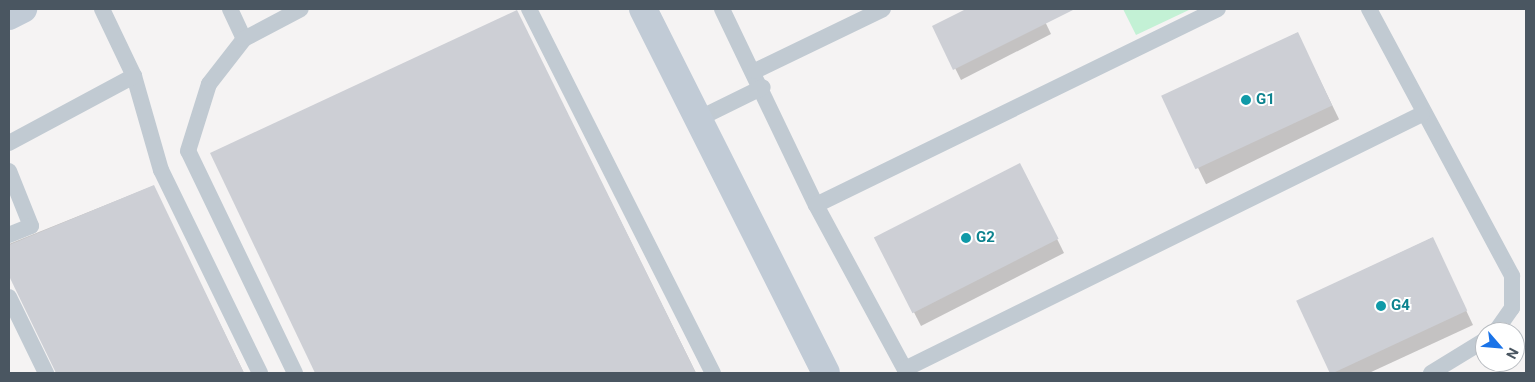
<!DOCTYPE html>
<style>
body{margin:0}
#map{position:relative;width:1535px;height:382px;overflow:hidden;background:#f5f3f3;font-family:Roboto,sans-serif}
div>[style]{position:absolute}
[style*='--x']{left:calc(var(--x)*1px);top:calc(var(--y)*1px);width:calc(var(--w)*1px);rotate:calc(var(--a)*1deg)}
.green>*{inset:0;background:#c3f1d5}
.shadow>*{inset:0;background:#0003;transform-origin:0 0}
.building>*{inset:0;background:#cdcfd5;transform-origin:0 0}
.lane>*{height:16px;margin:-8px;padding:0 8px;transform-origin:8px;border-radius:8px;background:#c1cad2}
.secondary>*{height:28px;margin:-14px;padding:0 14px;transform-origin:14px;border-radius:14px;background:#c1cbd6}
.dots>*{width:14px;height:14px;translate:-50% -50%;box-sizing:border-box;border:2px solid #fff;border-radius:50%}
span{translate:-50% -50%;white-space:nowrap;text-align:center;line-height:1.15;-webkit-text-stroke:4px #fff;paint-order:stroke}
.culture-label{font-size:15px;color:#0d838f;font-weight:700}
.left{translate:0 -50%;text-align:left}
.frame{position:absolute;inset:0;border:10px solid #4a5661;pointer-events:none}
.north{position:absolute;left:1475px;top:322px;width:50px;height:50px;box-sizing:border-box;background:#fff;border:1px solid #b7bbc0;border-radius:50%;rotate:117deg;font-size:14px;font-weight:700;line-height:20px;text-align:center;color:#4a5661}
.north::after{content:'';display:block;margin:auto;width:18px;height:22px;background:#1a73e8;clip-path:polygon(50% 0,100% 100%,50% 72%,0 100%)}
</style>
<div id="map">
<div class="green">
<i style="clip-path:polygon(1123px 9px,1191px 9px,1136px 35px)"></i>
</div>
<div class="shadow">
<i style="clip-path:polygon(969px 9px,1039px 9px,1051px 34px,961px 80px,934px 26px)"></i>
<i style="clip-path:polygon(517px 12px,696px 373px,317px 373px,212px 153px)"></i>
<i style="left:1297px;top:33px;width:96px;height:148px;rotate:64deg"></i>
<i style="clip-path:polygon(1027px 178px,1064px 253px,921px 326px,876px 238px)"></i>
<i style="clip-path:polygon(153px 186px,244px 373px,57px 373px,9px 274px,9px 244px)"></i>
<i style="clip-path:polygon(1432px 238px,1473px 325px,1369px 373px,1331px 373px,1298px 301px)"></i>
</div>
<div class="building">
<i style="clip-path:polygon(966px 9px,1075px 9px,953px 70px,932px 26px)"></i>
<i style="clip-path:polygon(517px 10px,696px 373px,315px 373px,210px 153px)"></i>
<i style="left:1298px;top:32px;width:81px;height:151px;rotate:65deg"></i>
<i style="left:1020px;top:163px;width:85px;height:164px;rotate:63deg"></i>
<i style="clip-path:polygon(154px 185px,244px 373px,56px 373px,9px 276px,9px 245px)"></i>
<i style="left:1433px;top:237px;width:81px;height:151px;rotate:65deg"></i>
</div>
<div class="lane">
<i style="--x:102;--y:9;--w:74;--a:64.5"></i>
<i style="--x:134;--y:76;--w:98;--a:74"></i>
<i style="--x:161;--y:170;--w:226;--a:64"></i>
<i style="--x:230;--y:9;--w:33;--a:65"></i>
<i style="--x:529;--y:9;--w:408;--a:63.2"></i>
<i style="--x:722;--y:9;--w:217;--a:64.4"></i>
<i style="--x:816;--y:205;--w:191;--a:61.6"></i>
<i style="--x:1369;--y:9;--w:303;--a:61.8"></i>
<i style="--x:1512;--y:276;--w:32;--a:90"></i>
<i style="--x:1512;--y:308;--w:29;--a:125"></i>
<i style="--x:755;--y:71;--w:142;--a:-25.8"></i>
<i style="--x:698;--y:119;--w:72;--a:-26.2"></i>
<i style="--x:9;--y:143;--w:142;--a:-28.2"></i>
<i style="--x:9;--y:171;--w:59;--a:68.2"></i>
<i style="--x:31;--y:226;--w:24;--a:158"></i>
<i style="--x:816;--y:205;--w:447;--a:-26"></i>
<i style="--x:9;--y:297;--w:85;--a:64"></i>
<i style="--x:905;--y:369;--w:576;--a:-26.25"></i>
<i style="--x:295;--y:373;--w:246;--a:-115.7"></i>
<i style="--x:188;--y:151;--w:70;--a:-72.6"></i>
<i style="--x:209;--y:84;--w:57;--a:-52.1"></i>
<i style="--x:244;--y:39;--w:64;--a:-27.8"></i>
<i style="--x:1431;--y:373;--w:63;--a:-31.4"></i>
</div>
<div class="secondary">
<i style="--x:643;--y:9;--w:407;--a:63.3"></i>
<i style="--x:9;--y:16;--w:16;--a:-27"></i>
</div>
<div class="dots">
<i style="left:1246px;top:100px;background:#0f9aa8"></i>
<i style="left:966px;top:238px;background:#0f9aa8"></i>
<i style="left:1381px;top:306px;background:#0f9aa8"></i>
</div>
<div class="culture-label">
<span class="left" style="left:1256px;top:100px">G1</span>
<span class="left" style="left:976px;top:238px">G2</span>
<span class="left" style="left:1391px;top:306px">G4</span>
</div>
<div class="frame"></div>
<div class="north">N</div>
</div>
